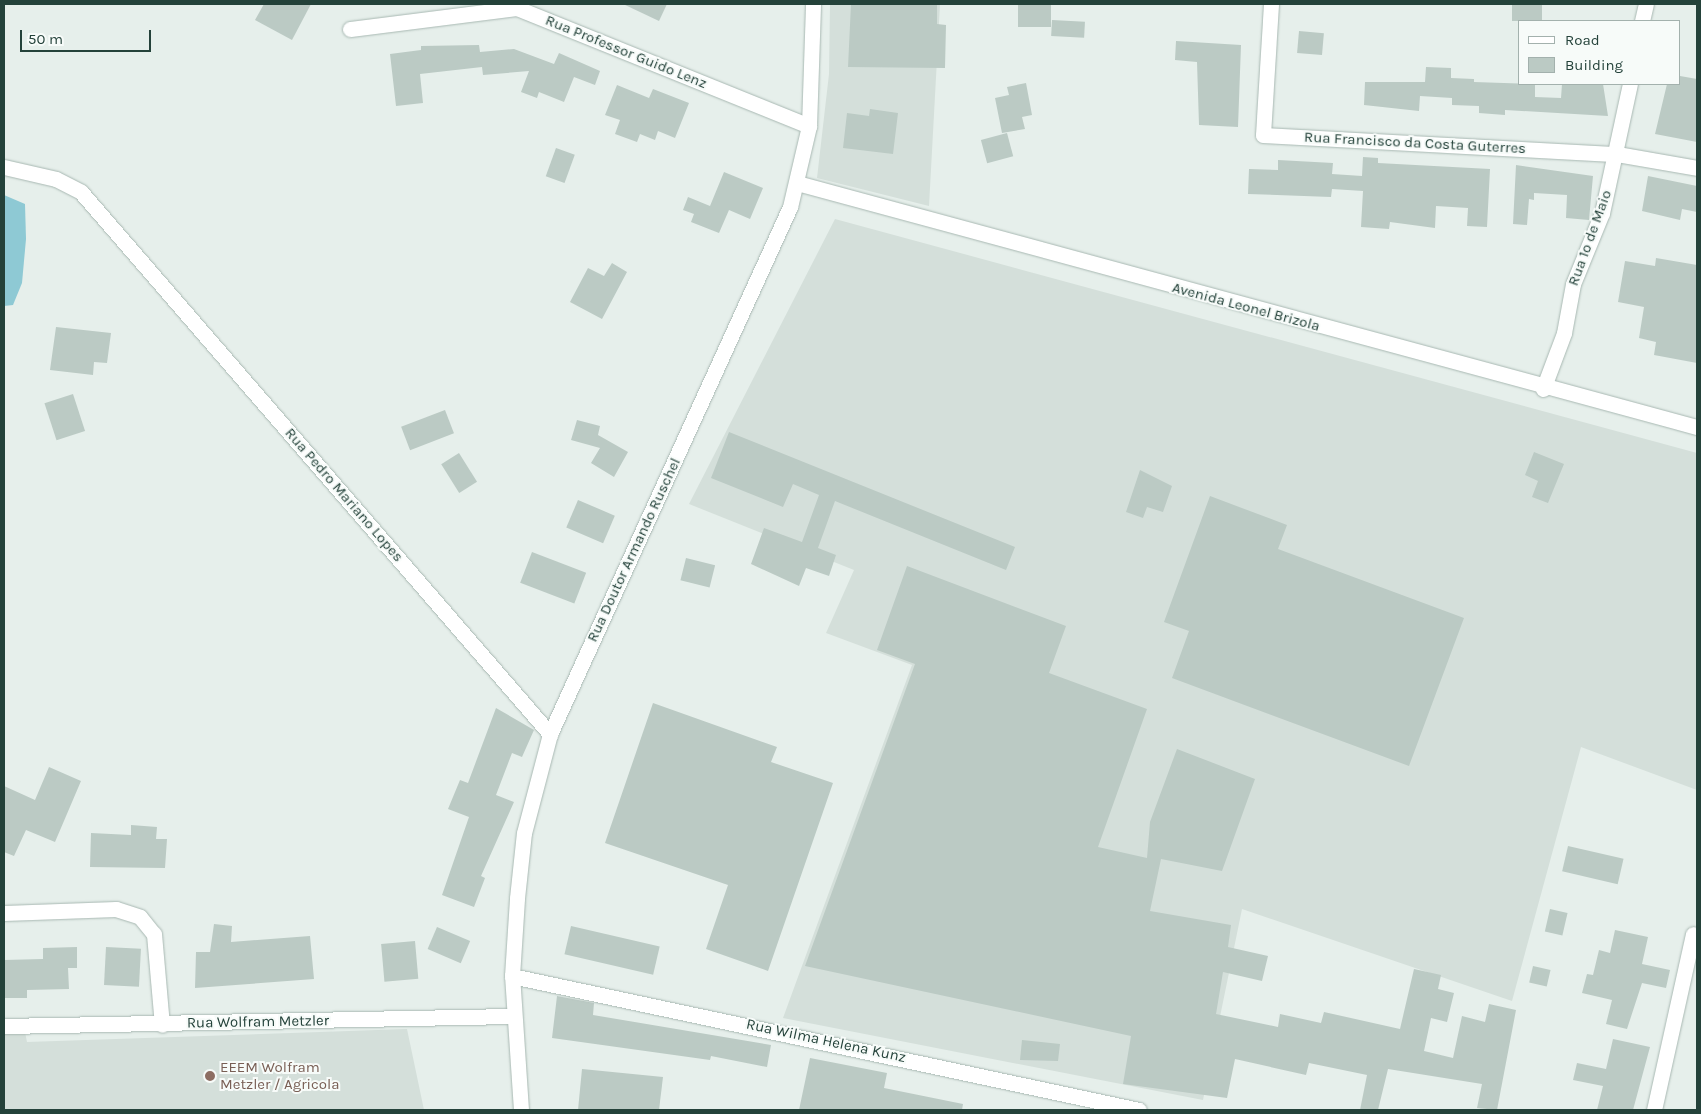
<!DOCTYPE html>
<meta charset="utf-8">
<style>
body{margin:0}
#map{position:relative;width:1701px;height:1114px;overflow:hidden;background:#e6efeb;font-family:Karla,sans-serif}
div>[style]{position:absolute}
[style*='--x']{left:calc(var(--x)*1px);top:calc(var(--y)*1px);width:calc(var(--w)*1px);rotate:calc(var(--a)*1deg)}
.built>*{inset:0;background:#d4dfda}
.water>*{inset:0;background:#8ec9d4}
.building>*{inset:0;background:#bbcac4;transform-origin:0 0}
.roads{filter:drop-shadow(0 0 1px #a8b8b2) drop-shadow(0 0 1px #a8b8b2)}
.minor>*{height:15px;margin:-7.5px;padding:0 7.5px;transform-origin:7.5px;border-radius:7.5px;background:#fff}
.tertiary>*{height:15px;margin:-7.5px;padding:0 7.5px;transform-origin:7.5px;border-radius:7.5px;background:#fff}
.secondary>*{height:15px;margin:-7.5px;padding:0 7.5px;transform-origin:7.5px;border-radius:7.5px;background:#fff}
.dots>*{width:14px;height:14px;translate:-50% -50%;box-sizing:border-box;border:2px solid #f7fbf9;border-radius:50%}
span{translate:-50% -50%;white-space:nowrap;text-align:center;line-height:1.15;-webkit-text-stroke:4px #f7fbf9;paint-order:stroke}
.street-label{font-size:15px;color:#24423a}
.education-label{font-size:15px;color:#785e54}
.left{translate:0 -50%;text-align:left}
.frame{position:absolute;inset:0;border:5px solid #24423a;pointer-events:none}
.legend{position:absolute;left:1518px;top:20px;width:162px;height:65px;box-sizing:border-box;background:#f7fbf9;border:1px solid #a3b1ad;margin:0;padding:6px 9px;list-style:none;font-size:15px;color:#24423a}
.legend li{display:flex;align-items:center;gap:10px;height:25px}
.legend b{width:25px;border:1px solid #a3b1ad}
.scale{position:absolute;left:20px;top:30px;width:131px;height:22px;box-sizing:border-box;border:2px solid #24423a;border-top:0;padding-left:6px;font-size:15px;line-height:18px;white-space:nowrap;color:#24423a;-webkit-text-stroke:4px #f7fbf9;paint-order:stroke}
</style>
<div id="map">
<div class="built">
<i style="clip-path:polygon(830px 4px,940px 4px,929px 206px,817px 178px,829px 74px)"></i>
<i style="clip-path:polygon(835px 219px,1697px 453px,1697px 790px,1581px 747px,1512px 1001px,1242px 909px,1203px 1100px,783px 1018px,912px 665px,826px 633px,854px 570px,689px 504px)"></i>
<i style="clip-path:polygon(407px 1029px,424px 1110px,4px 1110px,4px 1032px,25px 1032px,27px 1042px)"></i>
</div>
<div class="water">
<i style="clip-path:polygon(4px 195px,25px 204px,26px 239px,22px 283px,13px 305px,4px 306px)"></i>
</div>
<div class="building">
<i style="clip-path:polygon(264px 4px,311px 4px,292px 40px,255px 20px)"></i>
<i style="clip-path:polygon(623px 4px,667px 4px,659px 21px)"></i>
<i style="clip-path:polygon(851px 4px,937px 4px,937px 24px,946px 25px,945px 68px,848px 67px)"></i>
<i style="left:1018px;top:4px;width:33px;height:23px"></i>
<i style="left:1512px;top:4px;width:30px;height:17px"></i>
<i style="left:1052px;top:20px;width:33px;height:16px;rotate:3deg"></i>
<i style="left:1299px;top:31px;width:25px;height:22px;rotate:5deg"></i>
<i style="clip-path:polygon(1176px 41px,1241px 45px,1238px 127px,1199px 125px,1197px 62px,1175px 60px)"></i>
<i style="clip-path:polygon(479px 45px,480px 52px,514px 49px,554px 64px,559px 53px,600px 71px,595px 85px,574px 77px,564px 102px,539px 92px,537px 98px,521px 92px,529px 71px,483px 75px,482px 67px,420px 74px,423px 103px,396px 106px,390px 54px,421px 50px,421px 46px)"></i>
<i style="clip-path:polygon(1426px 67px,1451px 68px,1451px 78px,1474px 79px,1474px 82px,1535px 84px,1535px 97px,1561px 98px,1562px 84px,1603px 84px,1608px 116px,1505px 110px,1505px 115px,1479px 113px,1479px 106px,1452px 105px,1452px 98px,1420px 96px,1419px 111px,1364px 105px,1365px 82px,1425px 82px)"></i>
<i style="clip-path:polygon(1680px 76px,1697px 79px,1697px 142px,1655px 134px,1667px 84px,1680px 84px)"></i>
<i style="clip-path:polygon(1026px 83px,1032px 115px,1022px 117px,1025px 129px,1002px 133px,995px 98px,1009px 95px,1007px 87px)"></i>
<i style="clip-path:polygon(617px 85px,649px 98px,653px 89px,689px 103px,675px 138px,658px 131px,655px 140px,640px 134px,637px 142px,615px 134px,620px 120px,605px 115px)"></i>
<i style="clip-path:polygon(870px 109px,898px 113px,893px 154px,843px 148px,847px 113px,869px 116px)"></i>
<i style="left:1007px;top:133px;width:24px;height:27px;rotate:75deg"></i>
<i style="left:556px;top:148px;width:20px;height:30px;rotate:20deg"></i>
<i style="clip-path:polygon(1363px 157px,1378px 158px,1378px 163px,1490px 169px,1487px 227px,1467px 226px,1468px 208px,1436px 206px,1435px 228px,1390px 222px,1389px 229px,1361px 227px,1363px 191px,1332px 189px,1331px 197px,1248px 194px,1249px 169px,1278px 170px,1278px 160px,1333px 163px,1332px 174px,1362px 176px)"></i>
<i style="clip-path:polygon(1516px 165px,1593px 176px,1589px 220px,1566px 218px,1567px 195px,1534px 193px,1534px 200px,1529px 199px,1527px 225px,1513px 224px)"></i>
<i style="clip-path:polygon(724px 172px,763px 188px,750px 219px,729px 210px,719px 233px,691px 222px,694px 214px,683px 210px,688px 197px,710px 206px)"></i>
<i style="clip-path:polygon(1648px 176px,1697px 186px,1697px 212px,1682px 209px,1680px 220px,1642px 211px)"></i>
<i style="clip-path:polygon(1656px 258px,1697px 265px,1697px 363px,1654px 355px,1656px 342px,1639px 338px,1644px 307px,1618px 302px,1625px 261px,1655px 266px)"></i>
<i style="clip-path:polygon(612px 263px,627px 272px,602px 319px,570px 302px,588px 268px,604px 276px)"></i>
<i style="clip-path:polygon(56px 327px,111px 333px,107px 363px,94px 362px,93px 375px,50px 370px)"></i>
<i style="left:73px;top:394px;width:39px;height:30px;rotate:72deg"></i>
<i style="left:445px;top:410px;width:25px;height:47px;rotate:69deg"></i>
<i style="clip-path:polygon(577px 420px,600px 426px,598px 435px,628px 452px,614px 477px,591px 463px,600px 448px,571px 440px)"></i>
<i style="clip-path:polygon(729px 432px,1015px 547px,1006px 570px,835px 501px,818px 548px,836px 555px,829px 576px,806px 568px,799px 586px,751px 564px,764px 528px,802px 542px,819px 495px,793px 484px,783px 507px,711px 478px)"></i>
<i style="clip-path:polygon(1534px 452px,1564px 464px,1548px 503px,1532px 497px,1538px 481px,1525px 475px)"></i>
<i style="left:459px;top:453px;width:34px;height:21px;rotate:58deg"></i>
<i style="clip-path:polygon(1140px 470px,1172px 486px,1163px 512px,1147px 507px,1143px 518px,1126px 512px)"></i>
<i style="clip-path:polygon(1210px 496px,1287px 525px,1278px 549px,1464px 618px,1409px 766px,1172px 678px,1189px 631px,1164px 622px)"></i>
<i style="left:578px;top:500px;width:40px;height:30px;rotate:23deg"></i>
<i style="left:532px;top:552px;width:58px;height:33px;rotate:21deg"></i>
<i style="left:686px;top:558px;width:30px;height:23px;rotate:14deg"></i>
<i style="clip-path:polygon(907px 566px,1066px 626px,1049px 673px,1147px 709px,1098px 847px,1147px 858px,1150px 822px,1177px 749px,1255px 779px,1222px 871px,1161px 859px,1150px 911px,1231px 925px,1228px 947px,1268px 956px,1262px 981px,1223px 972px,1216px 1014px,1278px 1027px,1280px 1014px,1321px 1023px,1324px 1012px,1400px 1029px,1414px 969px,1441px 975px,1438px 989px,1454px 993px,1447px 1022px,1431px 1018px,1424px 1051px,1453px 1058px,1462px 1016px,1485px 1022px,1489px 1004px,1516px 1010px,1497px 1110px,1477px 1108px,1482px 1084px,1388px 1069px,1378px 1110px,1360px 1110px,1367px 1075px,1309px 1063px,1306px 1075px,1235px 1059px,1227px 1098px,1123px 1084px,1131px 1036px,805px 966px,915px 664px,877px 650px)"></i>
<i style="clip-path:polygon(653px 703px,777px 747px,771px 762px,833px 783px,768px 971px,706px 949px,728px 885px,605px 843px)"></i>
<i style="clip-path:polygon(496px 708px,534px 730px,522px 757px,512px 753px,496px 795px,514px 802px,481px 876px,485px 878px,474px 907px,442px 895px,469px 817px,448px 809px,460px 780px,468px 783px)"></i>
<i style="clip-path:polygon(49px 767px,81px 781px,55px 842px,26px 830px,14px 856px,4px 852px,4px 786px,35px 800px)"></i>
<i style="clip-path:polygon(131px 825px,157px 827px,156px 839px,167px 839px,165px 868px,90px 867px,91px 833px,131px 835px)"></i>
<i style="left:1568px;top:846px;width:57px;height:26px;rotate:13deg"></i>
<i style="left:1550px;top:909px;width:18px;height:23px;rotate:13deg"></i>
<i style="clip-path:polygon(214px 924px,232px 926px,231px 942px,310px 936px,314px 979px,195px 988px,196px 952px,210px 952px)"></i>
<i style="left:571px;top:926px;width:91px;height:29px;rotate:13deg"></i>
<i style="left:437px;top:927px;width:36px;height:24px;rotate:23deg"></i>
<i style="clip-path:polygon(1615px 930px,1648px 937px,1642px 964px,1670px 970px,1666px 988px,1642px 983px,1627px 1029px,1606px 1024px,1612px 1000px,1582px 993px,1587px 974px,1593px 975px,1599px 950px,1610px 953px)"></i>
<i style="left:415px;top:941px;width:38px;height:34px;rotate:85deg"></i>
<i style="clip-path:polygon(77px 947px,77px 968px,68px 968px,69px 989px,27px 990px,27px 998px,4px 998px,4px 960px,43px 959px,43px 948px)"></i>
<i style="left:106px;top:947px;width:35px;height:38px;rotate:3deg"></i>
<i style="left:1533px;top:966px;width:18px;height:17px;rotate:13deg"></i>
<i style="clip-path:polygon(557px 996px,594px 1003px,593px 1015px,771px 1045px,767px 1067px,711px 1056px,710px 1060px,552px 1038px)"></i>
<i style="clip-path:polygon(1613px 1039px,1650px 1047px,1633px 1110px,1597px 1110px,1603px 1086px,1573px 1080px,1577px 1063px,1606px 1069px)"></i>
<i style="clip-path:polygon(1022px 1040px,1060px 1044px,1058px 1061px,1020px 1060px)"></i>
<i style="clip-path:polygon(810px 1058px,887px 1073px,884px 1088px,963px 1104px,962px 1110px,799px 1110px)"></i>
<i style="clip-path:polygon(582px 1069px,663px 1077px,659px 1110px,578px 1110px)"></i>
</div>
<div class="roads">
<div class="minor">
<i style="--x:1642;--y:21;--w:17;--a:-77"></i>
<i style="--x:350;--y:29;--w:168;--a:-7.2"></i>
<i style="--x:517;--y:8;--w:315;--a:22"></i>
<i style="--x:4;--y:167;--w:53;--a:13"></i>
<i style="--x:56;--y:179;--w:28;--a:27"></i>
<i style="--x:81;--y:192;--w:717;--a:49.13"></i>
<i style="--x:797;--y:183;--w:932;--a:15.17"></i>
<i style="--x:1543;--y:389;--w:60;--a:-69.4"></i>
<i style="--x:1564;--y:333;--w:50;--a:-79.6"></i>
<i style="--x:1573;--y:284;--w:77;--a:-67.8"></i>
<i style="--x:1602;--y:213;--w:132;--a:-77.8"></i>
<i style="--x:4;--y:913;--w:112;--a:-2"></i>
<i style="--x:116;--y:909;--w:25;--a:18"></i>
<i style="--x:140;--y:917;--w:22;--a:51"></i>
<i style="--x:154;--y:934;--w:91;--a:85"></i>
<i style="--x:512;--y:976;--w:641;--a:12.06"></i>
<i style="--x:4;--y:1026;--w:508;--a:-1.13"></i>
<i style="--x:1654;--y:1110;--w:180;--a:-77.5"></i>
</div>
<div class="tertiary">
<i style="--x:1271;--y:4;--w:131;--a:93.5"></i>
<i style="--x:1263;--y:135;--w:355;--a:3.1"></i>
<i style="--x:1617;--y:154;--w:81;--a:9.9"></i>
</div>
<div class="secondary">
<i style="--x:521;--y:1110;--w:134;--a:-93.8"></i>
<i style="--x:512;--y:976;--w:78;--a:-86.3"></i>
<i style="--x:517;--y:898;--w:65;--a:-83.9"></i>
<i style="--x:524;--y:833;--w:102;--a:-75.3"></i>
<i style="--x:550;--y:734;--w:579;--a:-65.52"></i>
<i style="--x:790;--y:207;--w:83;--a:-76.8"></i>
<i style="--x:809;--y:126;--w:122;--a:-88.1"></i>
</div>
</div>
<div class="dots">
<i style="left:210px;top:1076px;background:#8d6e63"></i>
</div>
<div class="street-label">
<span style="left:626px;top:52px;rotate:22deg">Rua Professor Guido Lenz</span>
<span style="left:1415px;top:143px;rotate:3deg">Rua Francisco da Costa Guterres</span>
<span style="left:1590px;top:238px;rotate:-70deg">Rua 1º de Maio</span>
<span style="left:1246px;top:307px;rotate:15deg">Avenida Leonel Brizola</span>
<span style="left:344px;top:495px;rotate:49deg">Rua Pedro Mariano Lopes</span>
<span style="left:634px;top:550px;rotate:-65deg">Rua Doutor Armando Ruschel</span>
<span style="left:258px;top:1022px;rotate:-1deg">Rua Wolfram Metzler</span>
<span style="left:826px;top:1041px;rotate:12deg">Rua Wilma Helena Kunz</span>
</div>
<div class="education-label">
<span class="left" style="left:220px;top:1076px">EEEM Wolfram<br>Metzler / Agricola</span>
</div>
<div class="frame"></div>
<ul class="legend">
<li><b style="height:6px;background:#fff"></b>Road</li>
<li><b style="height:14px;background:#bbcac4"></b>Building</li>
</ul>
<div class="scale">50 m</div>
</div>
